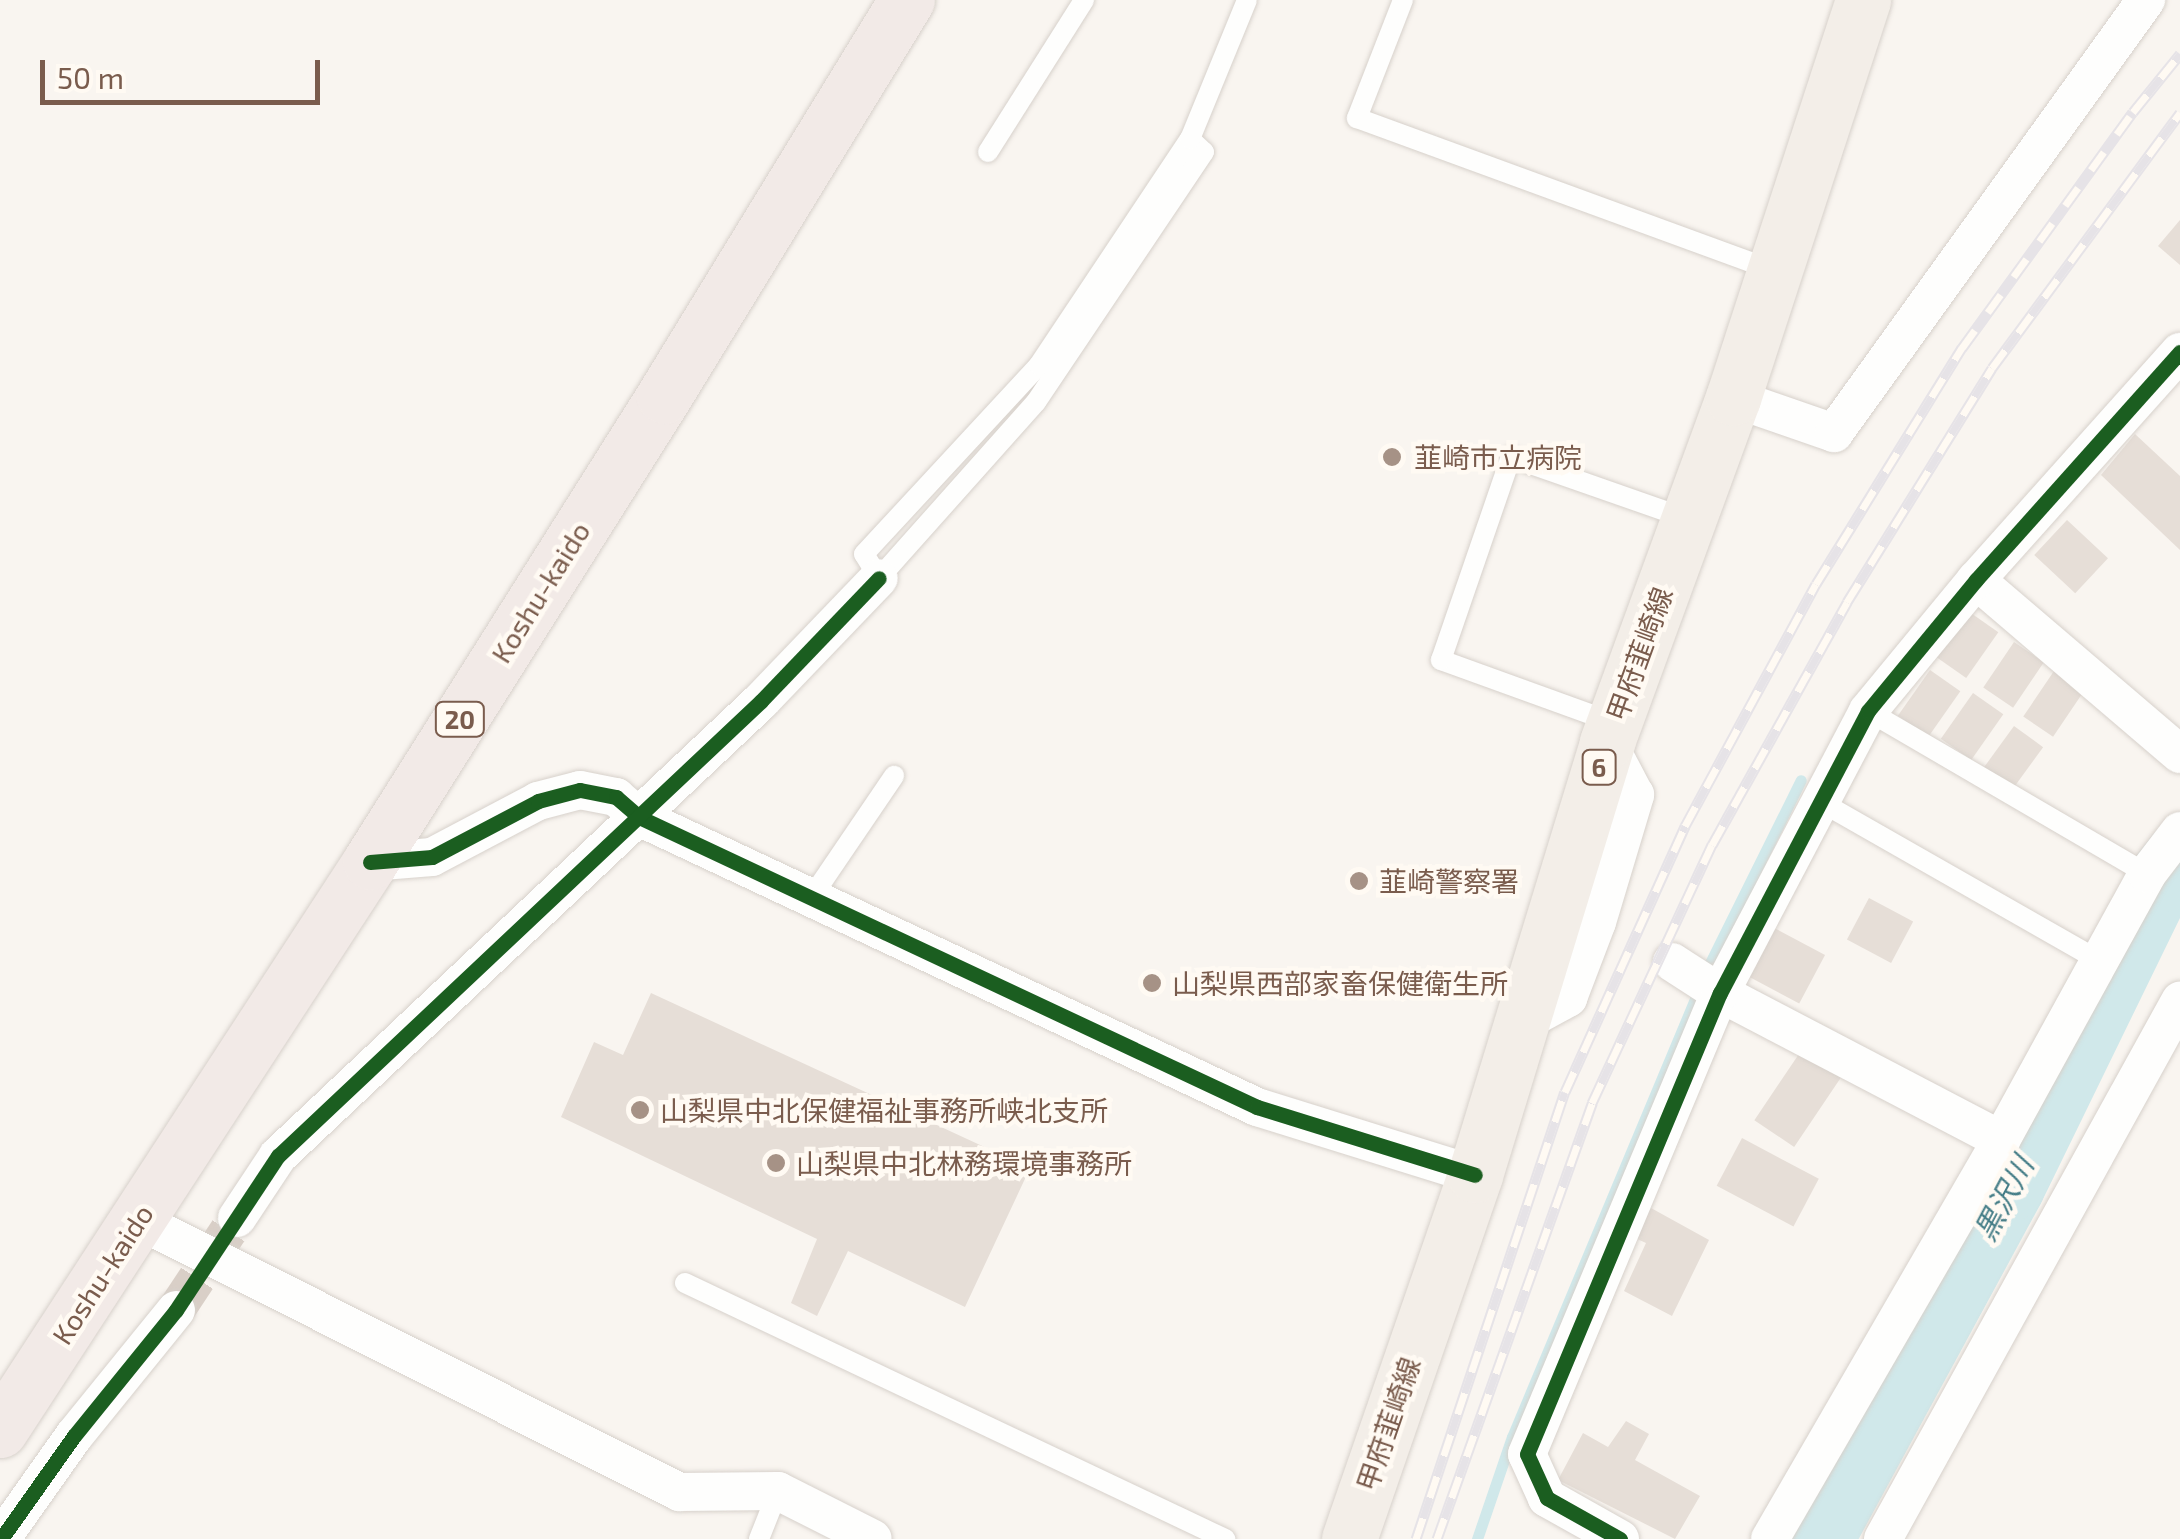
<!DOCTYPE html>
<meta charset="utf-8">
<style>
body{margin:0}
#map{position:relative;width:2180px;height:1539px;overflow:hidden;background:#f9f5f0;font-family:"Exo 2","Noto Sans JP",sans-serif}
div>[style]{position:absolute}
[style*='--x']{left:calc(var(--x)*1px);top:calc(var(--y)*1px);width:calc(var(--w)*1px);rotate:calc(var(--a)*1deg)}
.stream>*{height:11px;margin:-5.5px;padding:0 5.5px;transform-origin:5.5px;border-radius:5.5px;background:#d0e8ea}
.river>*{height:68px;margin:-34px;padding:0 34px;transform-origin:34px;border-radius:34px;background:#d0e8ea}
.building>*{inset:0;background:#e6ded7;transform-origin:0 0}
.street-tunnel>*{height:38px;margin-top:-19px;transform-origin:0;background:repeating-linear-gradient(90deg,#d9cfc7 0 38px,transparent 0 57px)}
.roads{filter:drop-shadow(0 0 2px #d7d1cb) drop-shadow(0 0 2px #d7d1cb)}
.lane>*{height:20px;margin:-10px;padding:0 10px;transform-origin:10px;border-radius:10px;background:#fefefd}
.street>*{height:38px;margin:-19px;padding:0 19px;transform-origin:19px;border-radius:19px;background:#fefefd}
.primary>*{height:55px;margin:-27.5px;padding:0 27.5px;transform-origin:27.5px;border-radius:27.5px;background:#f3eee8}
.highway>*{height:55px;margin:-27.5px;padding:0 27.5px;transform-origin:27.5px;border-radius:27.5px;background:#f2eae7}
.rail>*{height:11px;margin-top:-5.5px;transform-origin:0;background:repeating-linear-gradient(90deg,#fffaf3 0 22px,#e6e3e7 0 44px);box-sizing:border-box;border-block:2px solid #e6e3e7}
.cycleway>*{height:15px;margin:-7.5px;padding:0 7.5px;transform-origin:7.5px;border-radius:7.5px;background:#1b5e20}
.dots>*{width:28px;height:28px;translate:-50% -50%;box-sizing:border-box;border:5px solid #fffaf3;border-radius:50%}
span{translate:-50% -50%;white-space:nowrap;text-align:center;line-height:1.15;-webkit-text-stroke:9px #fffaf3;paint-order:stroke}
.shield-label span{padding:2px 8px;background:#fffaf3;border:2px solid;border-radius:8px;-webkit-text-stroke-width:0}
.shield-label{font-size:25px;color:#7a5c4d;font-weight:700}
.poi-label{font-size:28px;color:#7a5c4d}
.left{translate:0 -50%;text-align:left}
.street-label{font-size:28px;color:#7a5c4d}
.water-label{font-size:30px;color:#437c86;font-style:italic}
.scale{position:absolute;left:40px;top:60px;width:280px;height:45px;box-sizing:border-box;border:5px solid #7a5c4d;border-top:0;padding-left:12px;font-size:30px;line-height:35px;white-space:nowrap;color:#7a5c4d;-webkit-text-stroke:8px #fffaf3;paint-order:stroke}
</style>
<div id="map">
<div class="stream">
<i style="--x:1477;--y:1539;--w:108;--a:-71.1"></i>
<i style="--x:1512;--y:1437;--w:514;--a:-67.33"></i>
<i style="--x:1710;--y:963;--w:204;--a:-63.6"></i>
</div>
<div class="river">
<i style="--x:1820;--y:1539;--w:400;--a:-61.5"></i>
<i style="--x:2011;--y:1187;--w:344;--a:-64"></i>
<i style="--x:2162;--y:878;--w:29;--a:-52"></i>
</div>
<div class="building">
<i style="clip-path:polygon(2180px 220px,2180px 265px,2158px 246px)"></i>
<i style="clip-path:polygon(2135px 434px,2180px 476px,2180px 550px,2101px 475px)"></i>
<i style="left:2067px;top:520px;width:56px;height:48px;rotate:43deg"></i>
<i style="left:1968px;top:611px;width:37px;height:56px;rotate:35deg"></i>
<i style="left:2014px;top:642px;width:36px;height:55px;rotate:34deg"></i>
<i style="left:1930px;top:670px;width:37px;height:56px;rotate:35deg"></i>
<i style="left:2054px;top:671px;width:36px;height:55px;rotate:34deg"></i>
<i style="left:1973px;top:693px;width:37px;height:56px;rotate:35deg"></i>
<i style="left:2014px;top:726px;width:36px;height:57px;rotate:36deg"></i>
<i style="left:1869px;top:898px;width:50px;height:47px;rotate:28deg"></i>
<i style="left:1765px;top:923px;width:68px;height:55px;rotate:28deg"></i>
<i style="clip-path:polygon(651px 993px,1030px 1168px,965px 1307px,848px 1251px,817px 1316px,791px 1303px,817px 1239px,561px 1117px,594px 1042px,623px 1055px)"></i>
<i style="left:1803px;top:1048px;width:48px;height:87px;rotate:34deg"></i>
<i style="left:1742px;top:1138px;width:87px;height:54px;rotate:28deg"></i>
<i style="clip-path:polygon(1651px 1208px,1709px 1240px,1672px 1316px,1624px 1291px,1646px 1243px,1635px 1238px)"></i>
<i style="clip-path:polygon(1626px 1421px,1649px 1434px,1635px 1460px,1700px 1496px,1675px 1539px,1558px 1480px,1583px 1433px,1608px 1447px)"></i>
</div>
<div class="street-tunnel">
<i style="--x:176;--y:1310;--w:110;--a:-56.5"></i>
</div>
<div class="roads">
<div class="lane">
<i style="--x:1403;--y:0;--w:127;--a:111.3"></i>
<i style="--x:1357;--y:118;--w:442;--a:20.1"></i>
<i style="--x:1190;--y:139;--w:19;--a:43"></i>
<i style="--x:1204;--y:152;--w:301;--a:123.9"></i>
<i style="--x:1036;--y:402;--w:236;--a:131.7"></i>
<i style="--x:879;--y:578;--w:28;--a:-122"></i>
<i style="--x:864;--y:554;--w:258;--a:-47.2"></i>
<i style="--x:1039;--y:365;--w:272;--a:-56.3"></i>
<i style="--x:1190;--y:139;--w:150;--a:-67.7"></i>
<i style="--x:988;--y:152;--w:180;--a:-57.7"></i>
<i style="--x:1868;--y:711;--w:323;--a:30.3"></i>
<i style="--x:1612;--y:722;--w:182;--a:-160.1"></i>
<i style="--x:1441;--y:660;--w:215;--a:-71"></i>
<i style="--x:1511;--y:457;--w:184;--a:19.3"></i>
<i style="--x:1821;--y:802;--w:321;--a:29.7"></i>
<i style="--x:811;--y:898;--w:148;--a:-55.8"></i>
<i style="--x:685;--y:1283;--w:598;--a:25.36"></i>
<i style="--x:759;--y:1539;--w:52;--a:-68.4"></i>
</div>
<div class="street">
<i style="--x:1733;--y:398;--w:107;--a:19.1"></i>
<i style="--x:1834;--y:433;--w:534;--a:-54.23"></i>
<i style="--x:1976;--y:580;--w:268;--a:40.5"></i>
<i style="--x:370;--y:862;--w:62;--a:-4.6"></i>
<i style="--x:432;--y:857;--w:120;--a:-27.8"></i>
<i style="--x:538;--y:801;--w:43;--a:-14.7"></i>
<i style="--x:580;--y:790;--w:37;--a:11"></i>
<i style="--x:616;--y:797;--w:30;--a:41"></i>
<i style="--x:639;--y:817;--w:683;--a:25.14"></i>
<i style="--x:1257;--y:1107;--w:228;--a:17.3"></i>
<i style="--x:1672;--y:962;--w:57;--a:32.9"></i>
<i style="--x:1720;--y:993;--w:317;--a:27.6"></i>
<i style="--x:1520;--y:1024;--w:55;--a:-28.4"></i>
<i style="--x:1568;--y:998;--w:81;--a:-69.1"></i>
<i style="--x:1597;--y:922;--w:133;--a:-73.3"></i>
<i style="--x:1635;--y:795;--w:60;--a:-117.8"></i>
<i style="--x:237;--y:1218;--w:74;--a:-56.5"></i>
<i style="--x:278;--y:1156;--w:664;--a:-43.29"></i>
<i style="--x:761;--y:701;--w:170;--a:-46.2"></i>
<i style="--x:138;--y:1220;--w:606;--a:26.69"></i>
<i style="--x:679;--y:1492;--w:99;--a:-0.6"></i>
<i style="--x:778;--y:1491;--w:106;--a:26.8"></i>
<i style="--x:1;--y:1539;--w:126;--a:-54.7"></i>
<i style="--x:74;--y:1436;--w:162;--a:-51"></i>
<i style="--x:1620;--y:1539;--w:84;--a:-150.7"></i>
<i style="--x:1547;--y:1498;--w:48;--a:-114.4"></i>
<i style="--x:1527;--y:1454;--w:500;--a:-67.3"></i>
<i style="--x:1720;--y:993;--w:318;--a:-62.3"></i>
<i style="--x:1868;--y:711;--w:170;--a:-50.5"></i>
<i style="--x:1976;--y:580;--w:306;--a:-48.2"></i>
<i style="--x:1770;--y:1539;--w:461;--a:-59.9"></i>
<i style="--x:2001;--y:1140;--w:303;--a:-61.2"></i>
<i style="--x:2147;--y:874;--w:54;--a:-52.5"></i>
<i style="--x:1883;--y:1539;--w:615;--a:-61.1"></i>
</div>
<div class="primary">
<i style="--x:1349;--y:1539;--w:385;--a:-70.9"></i>
<i style="--x:1475;--y:1175;--w:453;--a:-73"></i>
<i style="--x:1607;--y:742;--w:366;--a:-69.9"></i>
<i style="--x:1733;--y:398;--w:419;--a:-71.9"></i>
</div>
<div class="highway">
<i style="--x:0;--y:1430;--w:678;--a:-56.92"></i>
<i style="--x:370;--y:862;--w:551;--a:-57.75"></i>
<i style="--x:664;--y:396;--w:465;--a:-58.5"></i>
</div>
</div>
<div class="rail">
<i style="--x:1416;--y:1539;--w:471;--a:-71.6"></i>
<i style="--x:1565;--y:1092;--w:292;--a:-65.7"></i>
<i style="--x:1685;--y:826;--w:275;--a:-61.6"></i>
<i style="--x:1816;--y:584;--w:278;--a:-58.3"></i>
<i style="--x:1962;--y:348;--w:291;--a:-54.1"></i>
<i style="--x:2133;--y:112;--w:75;--a:-51"></i>
<i style="--x:1437;--y:1539;--w:463;--a:-70.4"></i>
<i style="--x:1592;--y:1103;--w:285;--a:-65.1"></i>
<i style="--x:1712;--y:845;--w:278;--a:-60.9"></i>
<i style="--x:1847;--y:602;--w:275;--a:-58.2"></i>
<i style="--x:1992;--y:368;--w:317;--a:-53.6"></i>
</div>
<div class="cycleway">
<i style="--x:370;--y:862;--w:62;--a:-4.6"></i>
<i style="--x:432;--y:857;--w:120;--a:-27.8"></i>
<i style="--x:538;--y:801;--w:43;--a:-14.7"></i>
<i style="--x:580;--y:790;--w:37;--a:11"></i>
<i style="--x:616;--y:797;--w:30;--a:41"></i>
<i style="--x:639;--y:817;--w:683;--a:25.14"></i>
<i style="--x:1257;--y:1107;--w:228;--a:17.3"></i>
<i style="--x:1;--y:1539;--w:126;--a:-54.7"></i>
<i style="--x:74;--y:1436;--w:162;--a:-51"></i>
<i style="--x:176;--y:1310;--w:185;--a:-56.5"></i>
<i style="--x:278;--y:1156;--w:664;--a:-43.29"></i>
<i style="--x:761;--y:701;--w:170;--a:-46.2"></i>
<i style="--x:1620;--y:1539;--w:84;--a:-150.7"></i>
<i style="--x:1547;--y:1498;--w:48;--a:-114.4"></i>
<i style="--x:1527;--y:1454;--w:500;--a:-67.3"></i>
<i style="--x:1720;--y:993;--w:318;--a:-62.3"></i>
<i style="--x:1868;--y:711;--w:170;--a:-50.5"></i>
<i style="--x:1976;--y:580;--w:306;--a:-48.2"></i>
</div>
<div class="dots">
<i style="left:1392px;top:457px;background:#a69286"></i>
<i style="left:1359px;top:881px;background:#a69286"></i>
<i style="left:1152px;top:983px;background:#a69286"></i>
<i style="left:640px;top:1110px;background:#a69286"></i>
<i style="left:776px;top:1163px;background:#a69286"></i>
</div>
<div class="shield-label">
<span style="left:460px;top:719px">20</span>
<span style="left:1599px;top:767px">6</span>
</div>
<div class="poi-label">
<span class="left" style="left:1414px;top:457px">韮崎市立病院</span>
<span class="left" style="left:1379px;top:881px">韮崎警察署</span>
<span class="left" style="left:1172px;top:983px">山梨県西部家畜保健衛生所</span>
<span class="left" style="left:660px;top:1110px">山梨県中北保健福祉事務所峡北支所</span>
<span class="left" style="left:796px;top:1163px">山梨県中北林務環境事務所</span>
</div>
<div class="street-label">
<span style="left:540px;top:592px;rotate:-58deg">Koshu-kaido</span>
<span style="left:1639px;top:654px;rotate:-70deg">甲府韮崎線</span>
<span style="left:102px;top:1274px;rotate:-57deg">Koshu-kaido</span>
<span style="left:1388px;top:1424px;rotate:-71deg">甲府韮崎線</span>
</div>
<div class="water-label">
<span style="left:2003px;top:1198px;rotate:-62deg">黒沢川</span>
</div>
<div class="scale">50 m</div>
</div>
